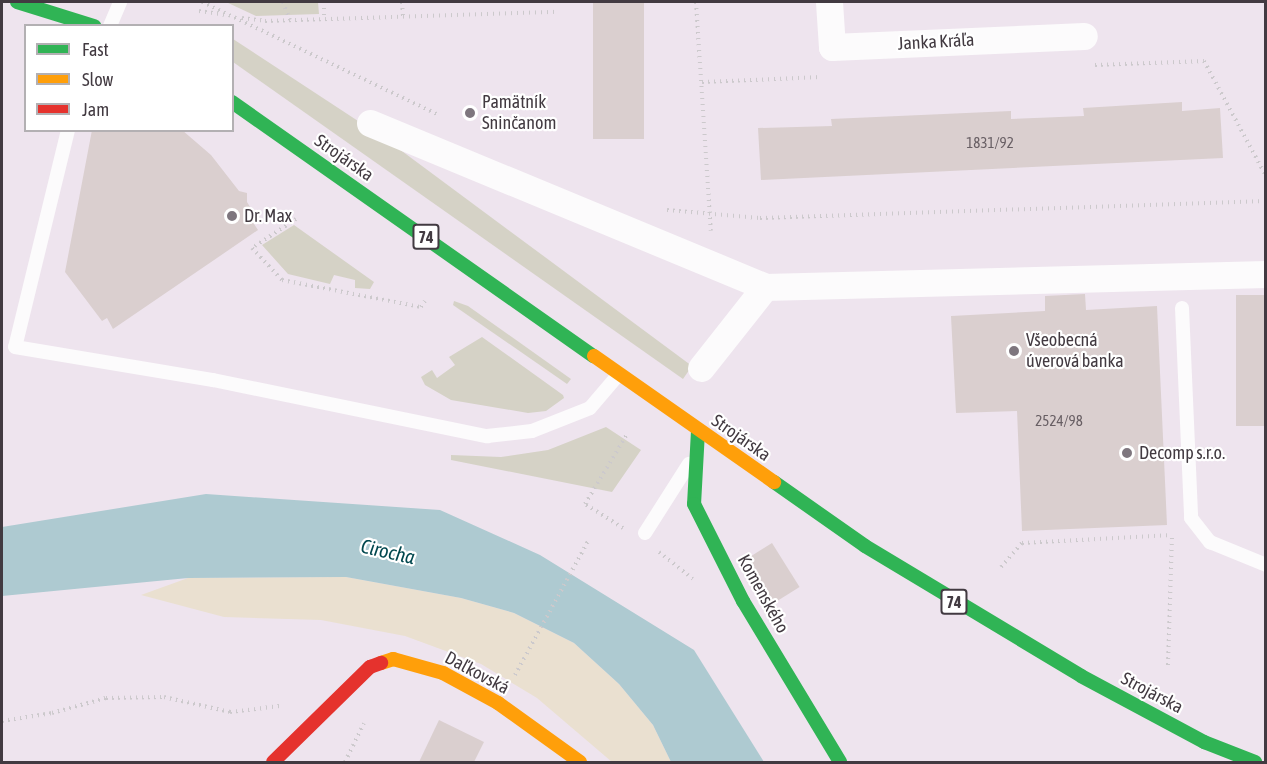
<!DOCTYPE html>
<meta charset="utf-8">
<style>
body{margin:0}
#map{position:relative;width:1267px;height:764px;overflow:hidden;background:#eee4ee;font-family:"Asap Condensed",sans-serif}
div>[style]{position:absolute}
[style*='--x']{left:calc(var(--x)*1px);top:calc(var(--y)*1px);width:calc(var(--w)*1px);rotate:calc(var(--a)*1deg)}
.green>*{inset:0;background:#d5d2c6}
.sand>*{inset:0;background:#eae0d0}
.water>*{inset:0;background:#aecad1}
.building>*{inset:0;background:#dacfcf;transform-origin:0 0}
.path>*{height:4px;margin-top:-2px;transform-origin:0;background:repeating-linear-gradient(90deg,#ccc9cc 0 1.5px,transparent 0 6px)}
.lane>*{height:14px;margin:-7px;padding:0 7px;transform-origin:7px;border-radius:7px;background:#fcfbfc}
.street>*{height:27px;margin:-13.5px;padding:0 13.5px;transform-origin:13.5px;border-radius:13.5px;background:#fcfbfc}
.fast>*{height:14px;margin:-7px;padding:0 7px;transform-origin:7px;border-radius:7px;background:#30b455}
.slow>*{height:14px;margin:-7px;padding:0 7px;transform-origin:7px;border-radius:7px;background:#ff9f0a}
.jam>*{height:14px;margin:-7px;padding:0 7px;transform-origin:7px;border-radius:7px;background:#e5322d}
.dots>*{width:16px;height:16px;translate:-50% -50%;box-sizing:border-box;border:3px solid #fff;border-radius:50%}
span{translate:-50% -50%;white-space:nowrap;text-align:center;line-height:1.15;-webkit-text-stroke:4.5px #fff;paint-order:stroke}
.number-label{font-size:15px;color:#685f64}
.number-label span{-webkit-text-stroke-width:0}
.shield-label span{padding:2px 4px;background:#fff;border:2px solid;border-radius:4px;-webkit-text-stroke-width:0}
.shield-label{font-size:16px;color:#423a41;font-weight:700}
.street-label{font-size:18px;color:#423a41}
.poi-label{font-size:18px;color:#423a41}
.left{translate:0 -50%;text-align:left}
.water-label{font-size:20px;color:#00474e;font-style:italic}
.frame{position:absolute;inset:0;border:3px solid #423a41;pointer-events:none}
.legend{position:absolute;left:24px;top:24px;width:210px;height:108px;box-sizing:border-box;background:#fff;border:2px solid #b3b0b3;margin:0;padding:8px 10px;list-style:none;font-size:18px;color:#423a41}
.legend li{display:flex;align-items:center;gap:12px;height:30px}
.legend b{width:30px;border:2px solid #b3b0b3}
</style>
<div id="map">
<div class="green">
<i style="clip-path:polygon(226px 2px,318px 2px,319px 14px,256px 16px)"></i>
<i style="clip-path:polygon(233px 39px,387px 140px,692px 366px,683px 379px,233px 62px)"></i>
<i style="clip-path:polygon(294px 225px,374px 282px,370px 289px,355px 288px,355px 280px,334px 275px,330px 284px,288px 274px,262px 245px)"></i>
<i style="clip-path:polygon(454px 301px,468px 306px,571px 379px,567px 384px,453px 305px)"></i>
<i style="clip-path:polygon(482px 337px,563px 395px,564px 398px,546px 411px,528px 413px,451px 400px,425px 385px,421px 377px,432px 370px,437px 378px,455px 365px,449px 357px)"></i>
<i style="clip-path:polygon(606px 427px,641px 450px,612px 492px,451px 460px,451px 455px,501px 457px,548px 450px)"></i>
</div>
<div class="sand">
<i style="clip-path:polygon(346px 577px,461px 598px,514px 613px,574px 643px,619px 684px,653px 725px,671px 762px,612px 762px,537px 698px,481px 664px,405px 636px,321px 620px,224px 617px,141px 595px,188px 578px)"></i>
</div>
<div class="water">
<i style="clip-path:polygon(206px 494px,440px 510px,540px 555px,694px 650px,764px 762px,671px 762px,653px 725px,619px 684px,574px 643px,514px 613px,461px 598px,346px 577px,188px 578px,2px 596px,2px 527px)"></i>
</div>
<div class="building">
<i style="left:593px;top:2px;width:51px;height:137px"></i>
<i style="clip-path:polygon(1182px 102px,1182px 111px,1220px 108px,1223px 158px,761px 180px,758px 128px,832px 126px,831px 119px,1011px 111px,1011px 119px,1084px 116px,1083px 108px)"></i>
<i style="clip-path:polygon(92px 130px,182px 130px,211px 155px,239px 191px,247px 193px,247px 202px,255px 215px,250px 218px,258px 230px,113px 329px,107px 318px,102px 321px,65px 272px)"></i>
<i style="clip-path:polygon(1085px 294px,1086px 310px,1157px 306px,1167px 525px,1022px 531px,1017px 411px,956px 413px,951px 316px,1045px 311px,1045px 296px)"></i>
<i style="left:1266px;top:295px;width:131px;height:30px;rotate:90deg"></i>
<i style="left:772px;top:543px;width:52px;height:32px;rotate:58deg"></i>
<i style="clip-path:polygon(439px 720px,484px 742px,474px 762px,419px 762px)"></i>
</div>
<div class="path">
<i style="--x:202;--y:2;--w:263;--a:25.5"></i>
<i style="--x:283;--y:2;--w:19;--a:69"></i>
<i style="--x:324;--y:2;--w:17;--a:90"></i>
<i style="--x:402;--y:2;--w:15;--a:86"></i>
<i style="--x:696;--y:2;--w:229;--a:86.3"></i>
<i style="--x:199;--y:11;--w:30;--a:8"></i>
<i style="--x:242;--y:18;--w:23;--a:7"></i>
<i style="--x:265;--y:21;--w:294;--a:-1.8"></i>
<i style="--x:1095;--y:65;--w:109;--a:-2.1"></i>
<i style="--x:1204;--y:61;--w:131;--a:61.7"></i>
<i style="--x:702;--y:82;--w:119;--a:-2.4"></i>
<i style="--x:667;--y:210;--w:93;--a:4.9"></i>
<i style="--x:760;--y:218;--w:506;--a:-1.92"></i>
<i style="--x:296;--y:219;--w:53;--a:146.6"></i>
<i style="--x:252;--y:248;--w:44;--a:46.8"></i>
<i style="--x:282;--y:280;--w:142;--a:11"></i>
<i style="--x:421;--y:307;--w:7;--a:-56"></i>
<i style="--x:623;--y:528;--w:45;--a:-147.7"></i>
<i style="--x:585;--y:504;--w:82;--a:-59"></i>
<i style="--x:659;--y:552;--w:43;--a:38.5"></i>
<i style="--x:1001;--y:567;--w:32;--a:-49"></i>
<i style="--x:1022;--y:543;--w:150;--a:-3.1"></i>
<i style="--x:1168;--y:665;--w:130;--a:-88.2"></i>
<i style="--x:515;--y:675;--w:153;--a:-61.4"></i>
<i style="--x:2;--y:721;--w:51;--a:-9.1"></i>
<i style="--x:52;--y:713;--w:56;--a:-15.5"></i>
<i style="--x:106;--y:698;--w:58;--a:-1"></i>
<i style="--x:164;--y:697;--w:68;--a:12.8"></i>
<i style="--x:230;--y:712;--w:50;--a:-6.8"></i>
<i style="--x:345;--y:762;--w:43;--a:-64"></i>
</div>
<div class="lane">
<i style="--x:110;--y:26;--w:26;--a:-67"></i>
<i style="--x:68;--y:130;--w:223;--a:103.7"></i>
<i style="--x:15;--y:347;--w:201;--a:9.5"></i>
<i style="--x:213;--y:380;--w:280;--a:11.6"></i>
<i style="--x:487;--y:436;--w:45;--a:-6.3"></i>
<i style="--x:532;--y:431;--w:62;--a:-21.6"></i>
<i style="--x:590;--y:408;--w:45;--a:-49.5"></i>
<i style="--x:1182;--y:308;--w:210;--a:87.5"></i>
<i style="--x:1191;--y:518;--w:31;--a:52"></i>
<i style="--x:1210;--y:542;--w:61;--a:22.3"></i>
<i style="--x:645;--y:533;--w:82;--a:-57.5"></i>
</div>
<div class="street">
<i style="--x:829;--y:2;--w:45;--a:86.2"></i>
<i style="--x:832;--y:47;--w:252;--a:-2.5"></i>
<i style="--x:370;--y:123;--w:428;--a:22.5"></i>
<i style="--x:701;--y:368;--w:103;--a:-51.7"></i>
<i style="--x:765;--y:287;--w:501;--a:-1.49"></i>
</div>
<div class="fast">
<i style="--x:17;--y:2;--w:81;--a:17.3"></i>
<i style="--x:232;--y:102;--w:442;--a:35.1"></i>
<i style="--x:698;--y:431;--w:73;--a:93.1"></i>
<i style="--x:694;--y:504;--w:109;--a:63.2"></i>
<i style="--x:743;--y:601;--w:188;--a:58.9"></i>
<i style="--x:774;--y:482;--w:111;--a:35.1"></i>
<i style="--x:865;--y:546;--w:252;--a:31"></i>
<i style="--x:1081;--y:676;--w:140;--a:28.2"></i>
<i style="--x:1204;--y:742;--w:55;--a:21.4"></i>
</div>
<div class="slow">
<i style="--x:594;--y:356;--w:220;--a:35"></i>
<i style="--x:381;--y:663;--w:13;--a:-18"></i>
<i style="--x:393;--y:659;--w:52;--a:15.6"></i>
<i style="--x:443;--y:673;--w:63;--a:28.6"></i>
<i style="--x:498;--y:703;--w:101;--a:35.7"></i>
</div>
<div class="jam">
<i style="--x:273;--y:762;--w:136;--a:-44.4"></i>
<i style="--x:370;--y:667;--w:12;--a:-20"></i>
</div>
<div class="dots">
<i style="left:470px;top:113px;background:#7e767e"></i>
<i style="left:232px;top:216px;background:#7e767e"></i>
<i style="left:1014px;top:351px;background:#7e767e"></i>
<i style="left:1127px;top:453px;background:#7e767e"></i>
</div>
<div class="number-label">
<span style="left:990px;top:143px">1831/92</span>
<span style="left:1059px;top:421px">2524/98</span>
</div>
<div class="shield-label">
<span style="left:426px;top:237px">74</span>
<span style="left:954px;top:602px">74</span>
</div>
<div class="street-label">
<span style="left:936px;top:42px;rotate:-3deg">Janka Kráľa</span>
<span style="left:344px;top:158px;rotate:35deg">Strojárska</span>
<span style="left:741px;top:438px;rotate:35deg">Strojárska</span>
<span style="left:763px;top:594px;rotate:61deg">Komenského</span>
<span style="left:477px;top:673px;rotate:28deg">Daľkovská</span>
<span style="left:1152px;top:693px;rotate:28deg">Strojárska</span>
</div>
<div class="poi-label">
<span class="left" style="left:482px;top:113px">Pamätník<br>Sninčanom</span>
<span class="left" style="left:244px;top:216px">Dr. Max</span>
<span class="left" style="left:1026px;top:351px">Všeobecná<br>úverová banka</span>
<span class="left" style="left:1139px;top:453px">Decomp s.r.o.</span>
</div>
<div class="water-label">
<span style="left:388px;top:551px;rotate:13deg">Cirocha</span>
</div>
<div class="frame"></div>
<ul class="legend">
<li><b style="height:8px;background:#30b455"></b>Fast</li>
<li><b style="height:8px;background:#ff9f0a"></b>Slow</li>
<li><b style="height:8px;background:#e5322d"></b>Jam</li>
</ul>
</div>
